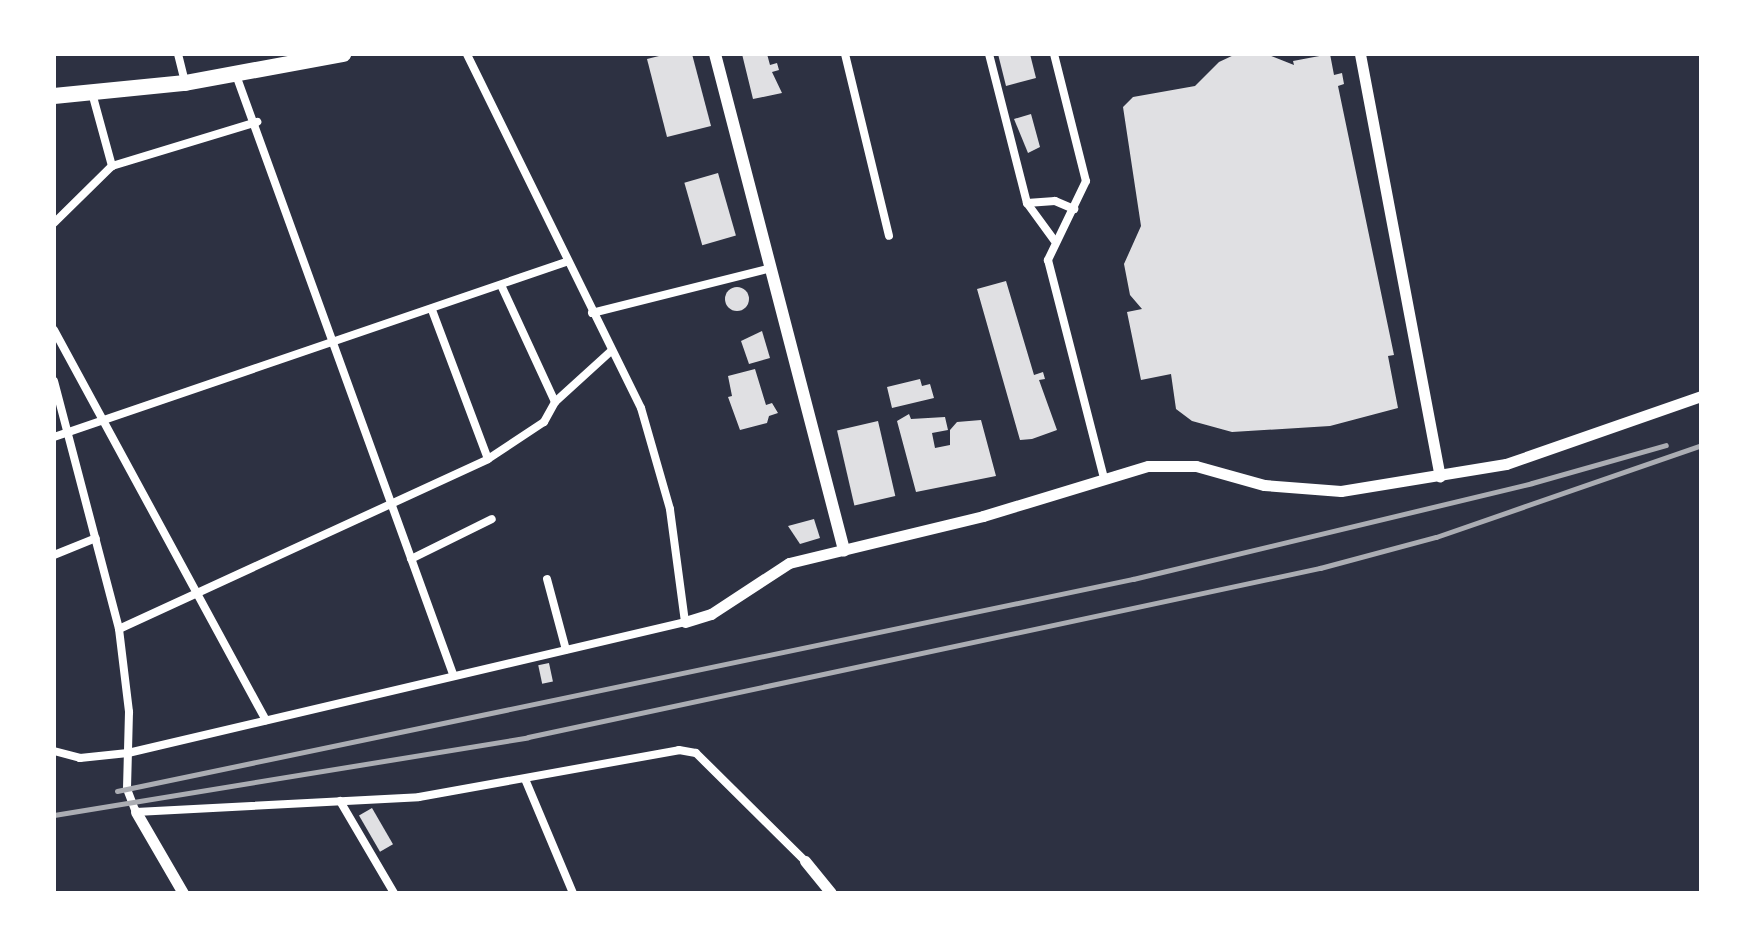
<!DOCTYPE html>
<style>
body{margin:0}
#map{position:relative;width:1755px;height:947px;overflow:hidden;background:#2d3142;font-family:Signika,sans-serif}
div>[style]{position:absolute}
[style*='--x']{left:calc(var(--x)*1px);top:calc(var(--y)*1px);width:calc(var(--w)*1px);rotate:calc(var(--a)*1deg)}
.building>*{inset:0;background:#e0e0e3;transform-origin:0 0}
.round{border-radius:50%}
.minor>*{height:8px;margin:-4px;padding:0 4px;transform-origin:4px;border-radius:4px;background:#fff}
.tertiary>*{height:11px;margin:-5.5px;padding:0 5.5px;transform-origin:5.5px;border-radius:5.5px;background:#fff}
.secondary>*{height:12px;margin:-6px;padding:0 6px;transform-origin:6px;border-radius:6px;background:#fff}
.trunk>*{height:16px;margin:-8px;padding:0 8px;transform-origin:8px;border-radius:8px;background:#fff}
.rail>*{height:5px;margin:-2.5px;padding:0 2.5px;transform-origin:2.5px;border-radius:2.5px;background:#abadb3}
span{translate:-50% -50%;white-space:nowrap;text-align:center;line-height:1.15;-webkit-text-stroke:6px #fff;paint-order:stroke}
.frame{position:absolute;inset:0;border:56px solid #fff;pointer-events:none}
</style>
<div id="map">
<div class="building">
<i style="clip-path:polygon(667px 54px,692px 54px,711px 126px,667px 137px,647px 59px)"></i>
<i style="clip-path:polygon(742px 54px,767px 54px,770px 65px,777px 63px,779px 70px,772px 72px,782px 93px,753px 99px)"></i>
<i style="clip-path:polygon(998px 54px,1030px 54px,1036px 78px,1006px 86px)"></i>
<i style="clip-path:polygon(1236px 54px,1266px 54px,1294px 65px,1293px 61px,1330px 54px,1334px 75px,1342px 73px,1344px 84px,1338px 86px,1394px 355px,1388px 356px,1398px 408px,1330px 426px,1232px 432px,1192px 421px,1176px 409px,1171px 374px,1141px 380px,1127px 312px,1142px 309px,1130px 295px,1124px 264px,1141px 226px,1123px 107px,1133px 97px,1195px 86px,1219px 62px)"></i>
<i style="clip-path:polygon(1031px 114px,1040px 147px,1028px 153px,1014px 119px)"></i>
<i style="left:718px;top:173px;width:65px;height:35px;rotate:74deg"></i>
<i style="clip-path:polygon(1006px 281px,1034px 375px,1043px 372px,1045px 379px,1039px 380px,1057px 430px,1032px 439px,1020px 440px,977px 289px)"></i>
<i class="round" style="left:725px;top:287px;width:24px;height:24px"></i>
<i style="clip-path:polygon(762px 331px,770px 358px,749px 364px,741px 341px)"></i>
<i style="clip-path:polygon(755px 369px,766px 405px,772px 403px,778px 413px,769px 416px,767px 423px,740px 430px,728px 397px,732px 396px,728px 376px)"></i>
<i style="clip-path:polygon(920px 379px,922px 386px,930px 384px,934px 398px,892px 408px,887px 387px)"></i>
<i style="clip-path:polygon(909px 414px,911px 419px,945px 417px,948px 430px,932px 433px,935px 448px,950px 445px,950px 430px,957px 422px,981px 420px,996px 476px,916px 492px,897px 421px)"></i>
<i style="left:878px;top:421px;width:77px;height:42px;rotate:77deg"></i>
<i style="clip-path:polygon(814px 519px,820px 538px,800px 544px,788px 526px)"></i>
<i style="left:549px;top:663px;width:19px;height:11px;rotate:78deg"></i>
<i style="left:372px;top:808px;width:42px;height:15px;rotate:60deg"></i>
</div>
<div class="minor">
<i style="--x:178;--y:54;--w:30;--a:76"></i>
<i style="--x:845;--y:54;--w:187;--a:76.4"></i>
<i style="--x:989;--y:54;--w:154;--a:75.7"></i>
<i style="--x:1027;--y:203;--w:46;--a:53.9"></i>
<i style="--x:1054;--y:54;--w:131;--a:75.9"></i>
<i style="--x:1086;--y:181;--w:88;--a:115.7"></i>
<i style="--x:1048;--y:260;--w:225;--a:75.6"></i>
<i style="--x:236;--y:75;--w:637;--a:70.09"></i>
<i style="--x:92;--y:93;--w:76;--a:74.7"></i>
<i style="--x:1027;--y:203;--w:28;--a:-4"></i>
<i style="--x:1055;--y:201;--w:21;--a:23"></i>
<i style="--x:54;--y:223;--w:81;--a:-44.5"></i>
<i style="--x:112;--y:166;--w:152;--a:-16.9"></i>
<i style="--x:501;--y:285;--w:129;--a:65.2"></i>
<i style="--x:432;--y:310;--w:159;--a:69.4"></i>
<i style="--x:592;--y:313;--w:185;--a:-14.1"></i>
<i style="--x:54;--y:330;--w:444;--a:61.5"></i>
<i style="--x:54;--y:381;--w:256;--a:75.3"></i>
<i style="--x:119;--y:629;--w:84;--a:83.1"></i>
<i style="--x:129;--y:712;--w:77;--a:91.5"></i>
<i style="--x:127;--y:789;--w:25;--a:69"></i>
<i style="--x:136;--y:812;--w:283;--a:-3"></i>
<i style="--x:419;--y:797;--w:264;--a:-10.2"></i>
<i style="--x:679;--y:750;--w:17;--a:10"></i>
<i style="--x:696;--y:753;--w:153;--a:44.7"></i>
<i style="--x:54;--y:437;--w:541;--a:-18.87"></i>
<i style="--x:54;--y:555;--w:45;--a:-22"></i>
<i style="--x:411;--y:559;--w:90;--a:-26.3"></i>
<i style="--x:547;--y:579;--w:73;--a:75"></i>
<i style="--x:119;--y:629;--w:406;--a:-24.7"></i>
<i style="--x:488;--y:459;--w:67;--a:-33.5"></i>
<i style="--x:544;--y:422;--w:23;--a:-61"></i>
<i style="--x:555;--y:402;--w:76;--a:-42.3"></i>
<i style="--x:54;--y:751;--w:27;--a:15"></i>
<i style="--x:80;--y:758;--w:48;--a:-5.9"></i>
<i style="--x:128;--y:753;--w:572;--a:-13.23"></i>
<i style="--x:685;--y:622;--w:114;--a:-97.6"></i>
<i style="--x:670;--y:509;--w:105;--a:-106"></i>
<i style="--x:641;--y:408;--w:394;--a:-116.2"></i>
<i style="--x:525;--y:779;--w:124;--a:67.2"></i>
<i style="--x:340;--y:801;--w:107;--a:59.6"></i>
</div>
<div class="tertiary">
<i style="--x:1360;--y:54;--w:430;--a:79.3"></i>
<i style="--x:685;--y:622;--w:27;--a:-17"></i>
<i style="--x:711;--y:614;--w:93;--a:-33.2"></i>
<i style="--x:789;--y:563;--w:200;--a:-13.6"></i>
<i style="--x:983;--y:516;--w:172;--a:-16.9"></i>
<i style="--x:1148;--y:466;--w:48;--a:0"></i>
<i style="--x:1196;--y:466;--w:71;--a:15.6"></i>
<i style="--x:1264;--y:485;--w:77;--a:4.5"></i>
<i style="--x:1341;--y:491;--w:167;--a:-9.3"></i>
<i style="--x:1506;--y:464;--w:207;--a:-19.2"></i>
<i style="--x:136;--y:812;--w:94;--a:59.9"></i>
<i style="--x:805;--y:861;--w:41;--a:50.9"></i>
</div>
<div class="secondary">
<i style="--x:715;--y:54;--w:513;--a:75.42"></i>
</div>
<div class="trunk">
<i style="--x:54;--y:96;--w:132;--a:-5.7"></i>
<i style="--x:185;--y:83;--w:161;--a:-10.4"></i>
</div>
<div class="rail">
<i style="--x:117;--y:791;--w:1038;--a:-11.79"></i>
<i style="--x:1133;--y:579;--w:410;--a:-13.5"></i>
<i style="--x:1532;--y:483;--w:139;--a:-15.8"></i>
<i style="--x:54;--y:815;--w:480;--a:-9.3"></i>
<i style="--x:528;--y:737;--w:810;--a:-12.05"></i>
<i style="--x:1320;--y:568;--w:120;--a:-15"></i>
<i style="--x:1436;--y:537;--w:281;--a:-19.1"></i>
</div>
<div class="frame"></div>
</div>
